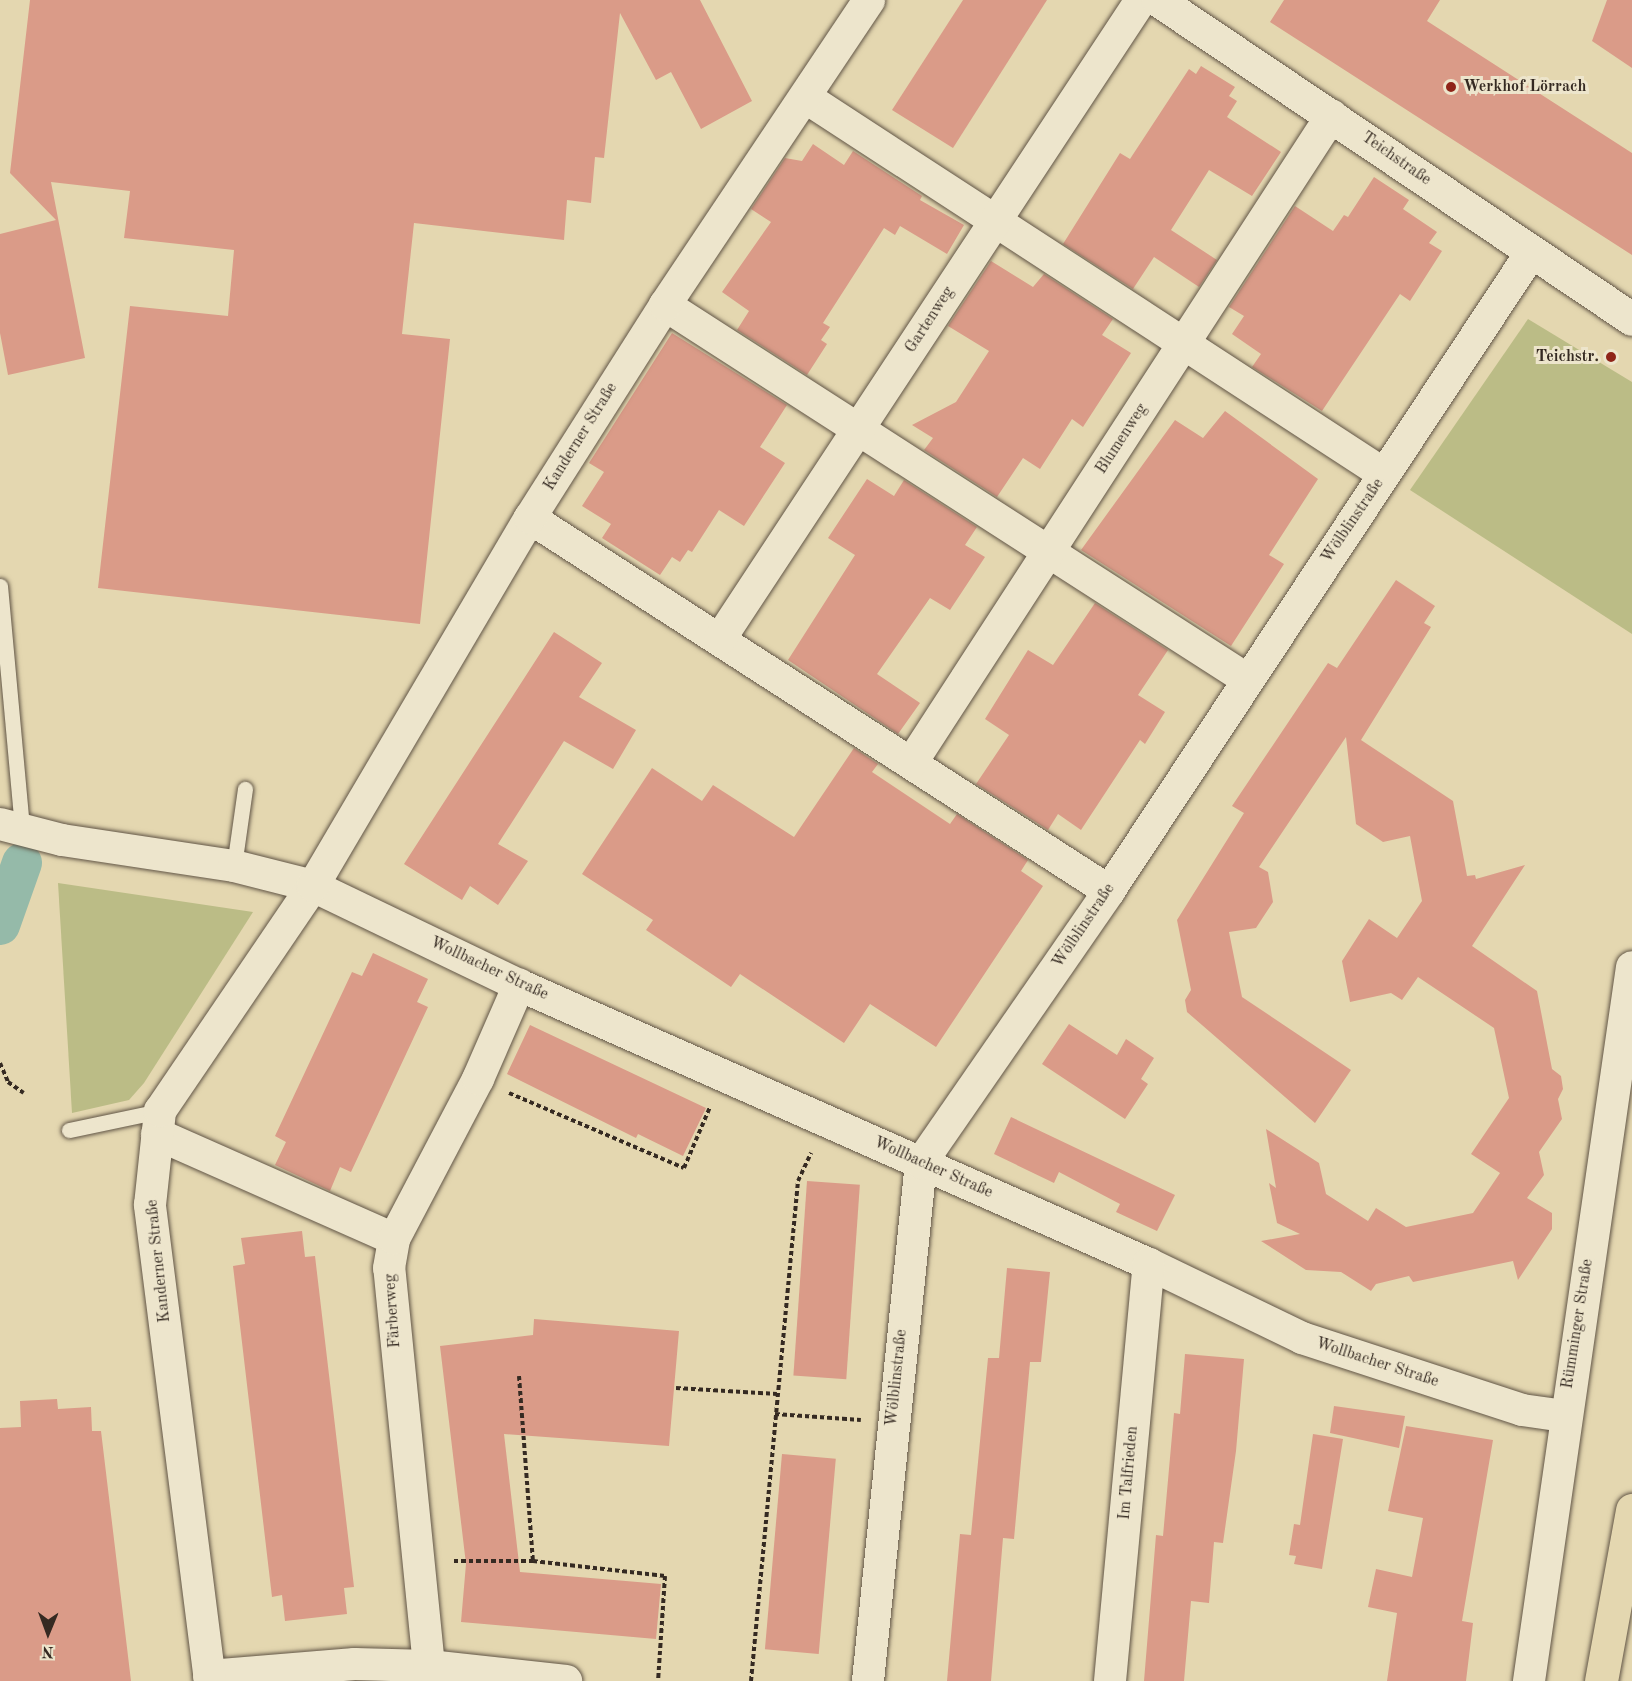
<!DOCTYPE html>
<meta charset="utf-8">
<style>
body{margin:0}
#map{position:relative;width:1632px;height:1681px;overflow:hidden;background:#e4d7b0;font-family:"Old Standard TT",serif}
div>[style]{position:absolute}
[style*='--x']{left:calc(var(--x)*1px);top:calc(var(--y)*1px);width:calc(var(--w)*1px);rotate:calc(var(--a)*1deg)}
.green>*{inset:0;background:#bbbc86}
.canal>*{height:40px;margin:-20px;padding:0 20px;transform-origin:20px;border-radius:20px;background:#95baa9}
.building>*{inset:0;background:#da9b88;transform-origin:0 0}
.path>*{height:4px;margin-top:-2px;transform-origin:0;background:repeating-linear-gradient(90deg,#352a22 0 4.5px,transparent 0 7.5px)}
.roads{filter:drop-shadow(0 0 2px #615546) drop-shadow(0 0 2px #615546)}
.service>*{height:15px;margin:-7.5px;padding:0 7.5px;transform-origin:7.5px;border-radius:7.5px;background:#ede5cc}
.minor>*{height:32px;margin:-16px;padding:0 16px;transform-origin:16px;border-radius:16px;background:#ede5cc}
.tertiary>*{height:33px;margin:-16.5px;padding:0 16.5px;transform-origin:16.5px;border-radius:16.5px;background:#ede5cc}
.primary>*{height:33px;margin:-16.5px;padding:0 16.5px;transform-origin:16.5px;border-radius:16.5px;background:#e4d7b0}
.dots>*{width:16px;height:16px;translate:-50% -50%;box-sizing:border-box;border:3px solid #ede5cc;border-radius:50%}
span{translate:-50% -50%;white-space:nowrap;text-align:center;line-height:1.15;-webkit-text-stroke:6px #ede5cc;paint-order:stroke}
.poi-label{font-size:16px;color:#352a22;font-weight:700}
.left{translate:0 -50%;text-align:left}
.right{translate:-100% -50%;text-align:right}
.street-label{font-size:16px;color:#352a22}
.north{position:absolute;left:18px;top:1603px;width:60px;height:60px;-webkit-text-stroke:4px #ede5cc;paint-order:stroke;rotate:181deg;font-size:16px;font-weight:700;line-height:24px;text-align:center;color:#352a22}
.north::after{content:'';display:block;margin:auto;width:21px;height:27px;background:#352a22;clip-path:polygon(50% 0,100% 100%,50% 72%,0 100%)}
</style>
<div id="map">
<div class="green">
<i style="clip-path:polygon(1528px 319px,1632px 382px,1632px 634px,1410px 490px)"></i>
<i style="clip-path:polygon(58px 883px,253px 912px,144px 1083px,129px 1100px,72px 1113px)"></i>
</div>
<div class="canal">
<i style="--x:0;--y:925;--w:66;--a:-70.5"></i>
</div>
<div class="building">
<i style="clip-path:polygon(30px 0,700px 0,752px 101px,701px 129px,671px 72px,656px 80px,620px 13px,604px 158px,595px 157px,591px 203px,567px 200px,564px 240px,414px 223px,402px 334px,450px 339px,420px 624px,98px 588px,130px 306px,228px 316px,234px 250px,124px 238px,130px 191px,51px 182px,85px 358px,8px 375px,0 333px,0 234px,56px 220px,10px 173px)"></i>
<i style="clip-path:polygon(963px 0,1047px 0,953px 148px,892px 110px)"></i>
<i style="clip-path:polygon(1284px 0,1440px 0,1427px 21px,1632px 153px,1632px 255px,1270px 22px)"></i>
<i style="clip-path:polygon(1607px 0,1632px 0,1632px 68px,1592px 41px)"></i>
<i style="clip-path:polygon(1201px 66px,1235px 87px,1229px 96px,1237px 101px,1227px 117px,1281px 152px,1252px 196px,1209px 170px,1171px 230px,1217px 260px,1199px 287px,1154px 257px,1133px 289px,1063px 244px,1120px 153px,1130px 159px,1189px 69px,1196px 74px)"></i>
<i style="clip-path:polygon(813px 144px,844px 165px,853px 151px,922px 196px,920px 200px,964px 225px,947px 254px,900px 226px,895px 235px,884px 228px,823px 323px,830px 327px,821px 340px,827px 344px,807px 375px,737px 330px,749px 311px,722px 292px,771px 222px,751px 209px,785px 158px,802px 161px)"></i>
<i style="clip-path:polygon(1374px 177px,1409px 200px,1403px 209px,1437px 232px,1429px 243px,1442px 251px,1410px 301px,1400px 294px,1322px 411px,1252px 367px,1261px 354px,1232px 334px,1244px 316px,1229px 307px,1295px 206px,1333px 231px,1344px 215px,1348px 217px)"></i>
<i style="clip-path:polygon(991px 261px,1033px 287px,1044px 274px,1113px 319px,1102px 335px,1131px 353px,1083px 427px,1072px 419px,1040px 469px,1023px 458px,997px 497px,924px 450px,933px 438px,912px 425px,956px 402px,989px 351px,948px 326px)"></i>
<i style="clip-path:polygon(672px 333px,787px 405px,760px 447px,785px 463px,744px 526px,719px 510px,692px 552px,688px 550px,680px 562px,672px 557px,660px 575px,602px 538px,611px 524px,582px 506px,604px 472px,589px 463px)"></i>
<i style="clip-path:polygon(1225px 411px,1318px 479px,1269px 555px,1284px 564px,1231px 646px,1081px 550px,1175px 420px,1203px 438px)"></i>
<i style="clip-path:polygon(867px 479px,894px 496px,904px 480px,977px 527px,965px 545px,985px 557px,950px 610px,930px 598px,877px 674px,920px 703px,898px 734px,788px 660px,855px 555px,828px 538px)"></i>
<i style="clip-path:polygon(1396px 580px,1435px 606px,1424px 623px,1431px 627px,1361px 740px,1453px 801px,1467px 876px,1475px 875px,1476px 879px,1525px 865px,1472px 946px,1537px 991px,1552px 1069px,1561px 1076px,1563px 1089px,1558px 1099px,1562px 1119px,1539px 1152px,1544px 1175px,1527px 1198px,1552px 1213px,1552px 1229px,1518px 1280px,1513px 1261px,1413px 1282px,1409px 1276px,1376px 1284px,1371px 1291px,1341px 1272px,1306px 1270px,1261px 1241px,1300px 1234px,1277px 1223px,1269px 1183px,1276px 1188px,1266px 1129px,1319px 1163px,1326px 1194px,1368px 1221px,1376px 1208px,1406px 1227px,1473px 1213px,1500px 1173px,1471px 1154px,1509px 1098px,1494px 1028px,1418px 977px,1402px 1000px,1391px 993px,1350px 1002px,1342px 961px,1369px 919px,1397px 938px,1422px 901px,1410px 836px,1383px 842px,1356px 824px,1346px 737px,1259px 867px,1268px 872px,1273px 902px,1256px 928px,1229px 932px,1242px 997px,1351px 1070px,1315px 1123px,1187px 1012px,1185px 1000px,1191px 990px,1177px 920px,1244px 813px,1232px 806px,1328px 663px,1337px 668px)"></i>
<i style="clip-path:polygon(1095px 603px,1168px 650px,1138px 695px,1165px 712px,1145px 744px,1140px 740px,1081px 830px,1058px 814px,1048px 830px,976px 784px,1009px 735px,985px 719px,1028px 650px,1053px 665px)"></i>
<i style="clip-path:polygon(554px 632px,602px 663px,579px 697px,636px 730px,613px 769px,564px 741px,498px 844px,528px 861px,498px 905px,470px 886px,462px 900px,404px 864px)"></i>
<i style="clip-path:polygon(854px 748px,878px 764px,872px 772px,950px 824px,957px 814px,1028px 860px,1021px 871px,1043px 886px,936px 1047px,870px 1004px,844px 1043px,740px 974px,731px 987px,646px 930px,653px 920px,582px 874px,652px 768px,702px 801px,713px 785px,794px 837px)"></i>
<i style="clip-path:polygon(373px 953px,428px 979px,417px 1002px,428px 1007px,351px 1172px,340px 1167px,330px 1191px,275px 1165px,286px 1142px,275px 1136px,352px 972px,362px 976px)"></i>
<i style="clip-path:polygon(1069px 1024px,1117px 1055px,1126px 1039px,1154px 1058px,1141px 1079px,1148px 1084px,1125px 1119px,1042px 1064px)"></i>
<i style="clip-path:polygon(530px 1025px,706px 1108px,683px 1156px,638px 1134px,636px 1138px,507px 1074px)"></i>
<i style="clip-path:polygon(1011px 1117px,1175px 1195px,1157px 1231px,1116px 1212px,1120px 1204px,1059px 1172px,1054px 1183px,994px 1154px)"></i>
<i style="left:807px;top:1181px;width:53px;height:195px;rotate:4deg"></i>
<i style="clip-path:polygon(302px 1231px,305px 1257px,315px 1256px,354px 1587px,344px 1588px,347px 1614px,285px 1621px,282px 1595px,272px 1597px,233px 1266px,245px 1264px,241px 1238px)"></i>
<i style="clip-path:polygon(1007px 1268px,1050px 1272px,1041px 1362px,1030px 1362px,1014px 1539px,1003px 1538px,991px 1681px,947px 1681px,960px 1534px,971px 1535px,988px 1358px,999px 1358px)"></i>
<i style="clip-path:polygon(534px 1319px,679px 1331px,669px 1446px,504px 1434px,520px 1572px,661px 1584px,656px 1639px,461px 1622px,466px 1564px,440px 1346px,533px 1335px)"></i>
<i style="clip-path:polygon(1185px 1354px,1244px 1359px,1236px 1451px,1223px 1543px,1214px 1542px,1209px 1603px,1191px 1601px,1184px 1681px,1144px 1681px,1156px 1535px,1163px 1536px,1174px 1413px,1180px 1414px)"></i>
<i style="clip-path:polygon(57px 1399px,58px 1409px,91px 1407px,92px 1431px,101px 1431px,131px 1681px,0 1681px,0 1428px,21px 1427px,20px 1401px)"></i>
<i style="clip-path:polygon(1334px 1406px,1405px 1416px,1399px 1448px,1330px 1433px)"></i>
<i style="clip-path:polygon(1406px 1426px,1493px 1440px,1462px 1621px,1473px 1623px,1466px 1681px,1387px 1681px,1397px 1613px,1368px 1607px,1376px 1569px,1412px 1577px,1423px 1518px,1388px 1511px)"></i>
<i style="clip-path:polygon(1313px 1434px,1343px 1439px,1322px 1569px,1294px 1564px,1296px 1556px,1289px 1555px,1294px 1524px,1300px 1525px)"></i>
<i style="left:782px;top:1454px;width:54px;height:196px;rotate:5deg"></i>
</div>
<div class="path">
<i style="--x:0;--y:1063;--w:21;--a:67"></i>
<i style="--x:8;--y:1082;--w:19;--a:35"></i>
<i style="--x:509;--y:1093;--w:190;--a:23.2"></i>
<i style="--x:684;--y:1168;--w:66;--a:-66.9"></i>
<i style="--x:519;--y:1376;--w:186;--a:85.7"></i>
<i style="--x:676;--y:1388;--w:101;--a:3.4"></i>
<i style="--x:775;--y:1414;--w:86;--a:4"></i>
<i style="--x:454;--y:1561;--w:79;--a:0"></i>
<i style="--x:533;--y:1561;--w:133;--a:6.5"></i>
<i style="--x:665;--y:1576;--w:105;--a:93.8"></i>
<i style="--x:751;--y:1681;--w:502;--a:-84.63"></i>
<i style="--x:798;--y:1181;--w:31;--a:-65"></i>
</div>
<div class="roads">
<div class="service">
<i style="--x:0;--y:586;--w:245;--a:84.8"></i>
<i style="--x:234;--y:866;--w:78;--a:-81.9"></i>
<i style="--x:69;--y:1130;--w:93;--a:-11.8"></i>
</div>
<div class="minor">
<i style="--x:805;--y:97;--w:691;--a:33.07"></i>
<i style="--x:665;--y:305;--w:693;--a:32.75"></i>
<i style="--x:530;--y:518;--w:689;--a:32.79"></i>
<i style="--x:720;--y:639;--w:765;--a:-56.62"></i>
<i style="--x:912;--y:762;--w:771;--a:-57.01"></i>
<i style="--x:0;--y:824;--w:64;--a:14.5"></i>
<i style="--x:62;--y:840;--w:174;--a:8.6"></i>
<i style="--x:234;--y:866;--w:81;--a:14.2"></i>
<i style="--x:313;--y:886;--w:229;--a:25.7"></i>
<i style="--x:519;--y:985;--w:689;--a:23.89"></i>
<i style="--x:1149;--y:1264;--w:170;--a:25.8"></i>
<i style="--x:1302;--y:1338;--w:231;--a:18.1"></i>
<i style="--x:1522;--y:1410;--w:42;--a:8.1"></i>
<i style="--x:157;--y:1134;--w:259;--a:23.9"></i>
<i style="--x:429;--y:1666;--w:400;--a:-95.7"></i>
<i style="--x:389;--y:1268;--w:29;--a:-80"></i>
<i style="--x:394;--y:1239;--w:181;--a:-62.3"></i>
<i style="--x:478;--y:1079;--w:103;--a:-66.4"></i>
<i style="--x:209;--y:1676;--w:146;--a:-4.7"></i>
<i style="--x:355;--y:1664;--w:74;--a:1.5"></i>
<i style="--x:429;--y:1666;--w:138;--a:6.2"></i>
<i style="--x:210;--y:1681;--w:480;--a:-97.2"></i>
<i style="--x:150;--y:1205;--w:95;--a:-83.9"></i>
<i style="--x:160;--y:1111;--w:272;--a:-55.8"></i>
<i style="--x:313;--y:886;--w:427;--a:-59.5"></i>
<i style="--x:530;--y:518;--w:252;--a:-57.6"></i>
<i style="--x:665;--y:305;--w:367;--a:-56.2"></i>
<i style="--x:868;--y:1681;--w:521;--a:-84.16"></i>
<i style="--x:921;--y:1163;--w:331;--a:-55.3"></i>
<i style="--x:1109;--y:891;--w:765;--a:-56.52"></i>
<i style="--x:1110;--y:1681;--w:419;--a:-84.7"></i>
<i style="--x:1529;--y:1681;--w:721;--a:-81.79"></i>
</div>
<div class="tertiary">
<i style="--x:1158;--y:0;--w:571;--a:33.94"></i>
</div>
<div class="primary">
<i style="--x:1601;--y:1681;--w:174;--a:-79.7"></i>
</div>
</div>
<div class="dots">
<i style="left:1451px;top:87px;background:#8f2418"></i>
<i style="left:1611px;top:357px;background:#8f2418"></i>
</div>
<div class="poi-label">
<span class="left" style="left:1463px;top:87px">Werkhof Lörrach</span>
<span class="right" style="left:1599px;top:357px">Teichstr.</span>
</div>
<div class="street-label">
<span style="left:1396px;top:159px;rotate:35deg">Teichstraße</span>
<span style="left:930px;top:320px;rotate:-57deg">Gartenweg</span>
<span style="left:581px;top:437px;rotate:-58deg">Kanderner Straße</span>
<span style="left:1122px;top:439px;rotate:-57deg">Blumenweg</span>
<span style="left:1353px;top:521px;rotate:-56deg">Wölblinstraße</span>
<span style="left:1084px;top:926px;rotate:-56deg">Wölblinstraße</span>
<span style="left:489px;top:969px;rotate:25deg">Wollbacher Straße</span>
<span style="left:933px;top:1168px;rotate:24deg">Wollbacher Straße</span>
<span style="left:159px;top:1261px;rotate:-96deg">Kanderner Straße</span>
<span style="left:393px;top:1311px;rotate:-94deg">Färberweg</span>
<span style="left:1578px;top:1324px;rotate:-81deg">Rümminger Straße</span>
<span style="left:1377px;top:1363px;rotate:18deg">Wollbacher Straße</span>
<span style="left:897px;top:1378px;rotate:-84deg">Wölblinstraße</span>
<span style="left:1129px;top:1473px;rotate:-85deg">Im Talfrieden</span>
</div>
<div class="north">N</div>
</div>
